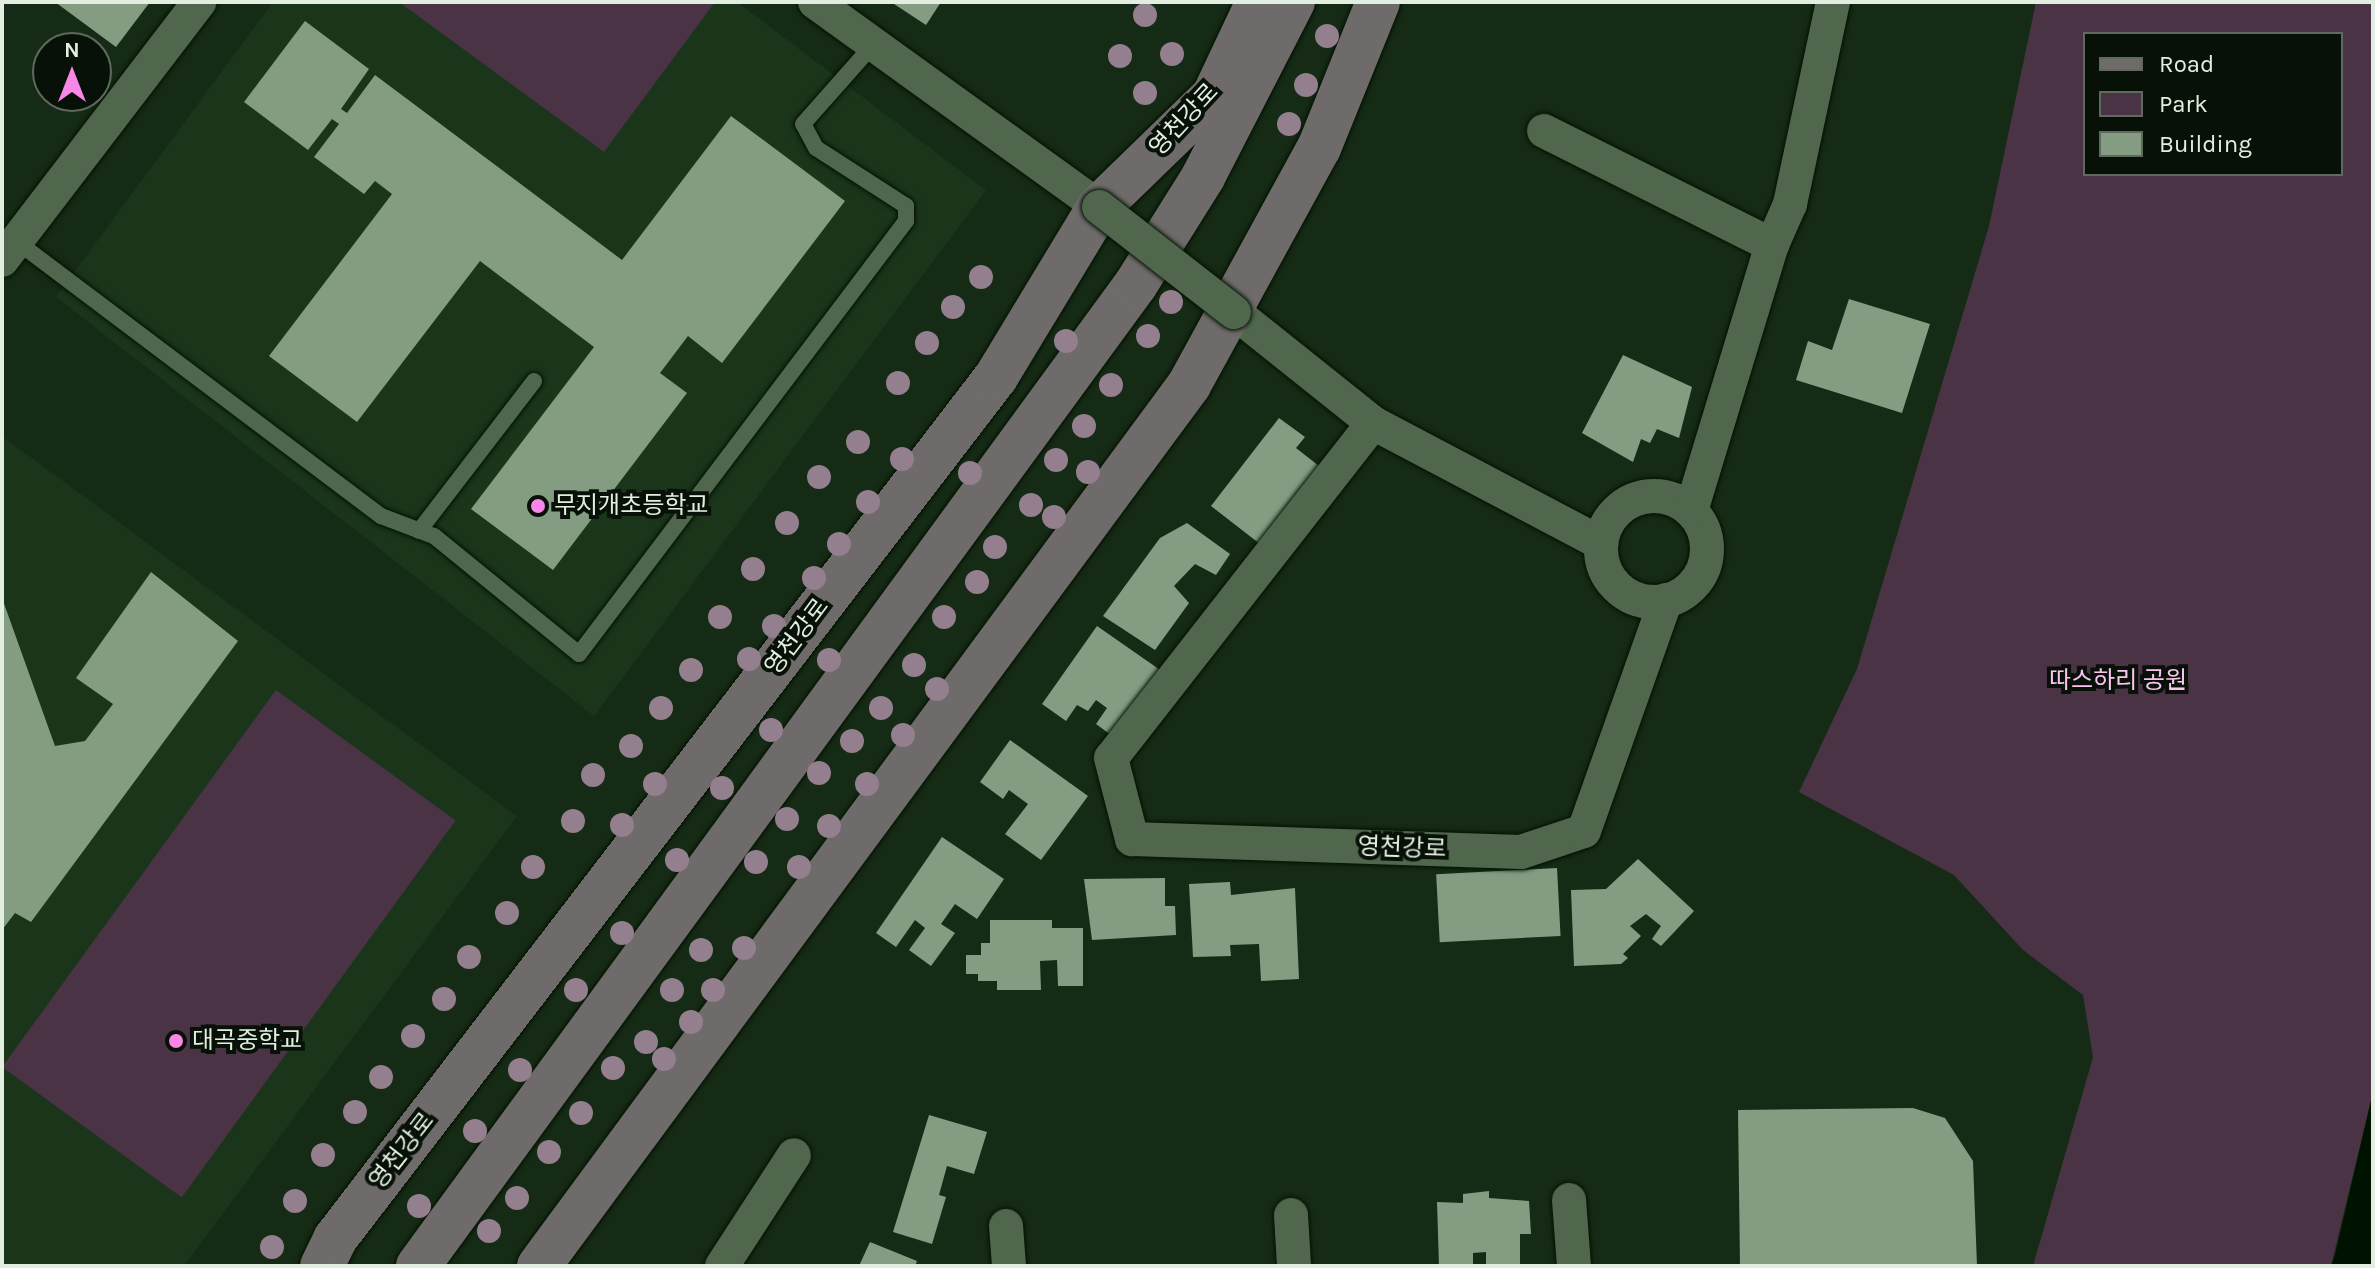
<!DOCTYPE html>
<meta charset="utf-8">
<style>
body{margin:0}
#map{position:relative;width:2375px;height:1268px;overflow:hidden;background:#162b15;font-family:Karla,"Noto Sans KR",sans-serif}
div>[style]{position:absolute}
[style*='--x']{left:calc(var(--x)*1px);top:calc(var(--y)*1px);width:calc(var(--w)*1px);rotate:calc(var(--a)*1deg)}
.built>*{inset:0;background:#1a351a}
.green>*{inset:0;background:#493345;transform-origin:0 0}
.water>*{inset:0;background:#001200}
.building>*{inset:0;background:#849d82;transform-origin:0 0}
.roads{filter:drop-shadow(0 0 2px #021302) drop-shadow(0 0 2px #021302)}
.lane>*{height:16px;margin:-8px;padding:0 8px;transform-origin:8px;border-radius:8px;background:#50674e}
.street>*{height:34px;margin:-17px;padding:0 17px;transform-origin:17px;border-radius:17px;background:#50674e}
.street>.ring{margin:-17px;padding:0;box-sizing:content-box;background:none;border:34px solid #50674e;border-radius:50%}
.secondary>*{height:44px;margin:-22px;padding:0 22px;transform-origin:22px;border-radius:22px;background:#6f6b6a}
.bridges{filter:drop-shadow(0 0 2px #021302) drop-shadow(0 0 2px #021302)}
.street-bridge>*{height:34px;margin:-17px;padding:0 17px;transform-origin:17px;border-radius:17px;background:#50674e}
.trees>*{width:24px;height:24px;margin:-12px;border-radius:50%;background:#937f8d}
.dots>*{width:22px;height:22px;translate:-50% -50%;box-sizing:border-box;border:4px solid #081107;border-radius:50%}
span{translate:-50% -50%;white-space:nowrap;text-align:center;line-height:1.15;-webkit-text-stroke:8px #081107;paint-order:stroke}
.street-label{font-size:24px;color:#e1eee0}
.poi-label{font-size:24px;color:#e1eee0}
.left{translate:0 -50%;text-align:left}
.park-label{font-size:24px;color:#fac3f0}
.frame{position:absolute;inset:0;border:4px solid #e1eee0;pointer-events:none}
.legend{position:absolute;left:2083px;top:32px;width:260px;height:144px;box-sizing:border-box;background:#081107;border:2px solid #5f695e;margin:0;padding:10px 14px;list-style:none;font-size:24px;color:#e1eee0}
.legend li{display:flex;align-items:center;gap:16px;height:40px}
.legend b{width:40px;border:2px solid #5f695e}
.north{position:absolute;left:32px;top:32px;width:80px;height:80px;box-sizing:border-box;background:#081107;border:2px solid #5f695e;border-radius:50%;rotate:0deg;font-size:22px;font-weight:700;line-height:32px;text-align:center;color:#e1eee0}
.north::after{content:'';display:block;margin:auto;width:28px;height:36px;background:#f987e8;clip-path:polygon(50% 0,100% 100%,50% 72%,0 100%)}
</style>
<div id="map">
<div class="built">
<i style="clip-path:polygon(273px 2px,737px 2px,986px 190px,594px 716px,56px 297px)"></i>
<i style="clip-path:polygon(2px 436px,517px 816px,184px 1266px,2px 1266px)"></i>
</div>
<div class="green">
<i style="clip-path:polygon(399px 2px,715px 2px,604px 152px)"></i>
<i style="clip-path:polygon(evenodd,2036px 2px,2373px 2px,2373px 1092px,2331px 1266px,2033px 1266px,2093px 1057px,2083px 995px,2023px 950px,1954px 875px,1799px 792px,1857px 669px,1989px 226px,2036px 2px,2085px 34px,2341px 34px,2341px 174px,2085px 174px,2085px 34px)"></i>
<i style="left:276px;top:690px;width:222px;height:466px;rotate:36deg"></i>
</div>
<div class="water">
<i style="clip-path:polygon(2373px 1092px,2373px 1266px,2331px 1266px,2335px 1255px)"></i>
</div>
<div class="building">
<i style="clip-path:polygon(55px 2px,150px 2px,116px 47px)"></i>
<i style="clip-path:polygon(891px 2px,941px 2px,926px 25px)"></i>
<i style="clip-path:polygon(305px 21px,369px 69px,341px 109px,347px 113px,375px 75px,622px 260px,731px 116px,845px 201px,722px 363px,688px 336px,660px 373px,687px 393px,553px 570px,471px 509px,594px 347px,480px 261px,357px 422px,269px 356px,392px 194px,375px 181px,364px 194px,314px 157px,339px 124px,332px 119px,308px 150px,244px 102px)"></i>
<i style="clip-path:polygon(1849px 299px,1930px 324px,1902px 413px,1796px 380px,1808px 341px,1832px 350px)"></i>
<i style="clip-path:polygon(1623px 355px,1692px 387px,1679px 438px,1657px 429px,1650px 443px,1641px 439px,1633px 462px,1582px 433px)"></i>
<i style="clip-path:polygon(1279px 418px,1305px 437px,1296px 448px,1319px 466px,1260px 544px,1211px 506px)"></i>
<i style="clip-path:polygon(1187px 523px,1230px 554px,1216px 575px,1195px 564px,1174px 586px,1189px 603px,1155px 650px,1103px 616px,1160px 538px)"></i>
<i style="clip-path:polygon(151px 572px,238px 641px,31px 922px,15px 913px,2px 930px,2px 598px,55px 746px,85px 741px,113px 704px,76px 678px)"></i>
<i style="clip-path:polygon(1097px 626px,1163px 672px,1115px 738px,1096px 724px,1107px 708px,1096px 700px,1088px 711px,1077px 705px,1066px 721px,1042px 704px)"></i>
<i style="clip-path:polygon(1010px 740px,1088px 796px,1041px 860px,1005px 834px,1028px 804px,1009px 790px,1003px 799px,980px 782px)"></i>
<i style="clip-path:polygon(942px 837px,1004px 879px,977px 919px,955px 904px,941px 924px,955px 933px,931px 966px,909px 950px,925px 928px,915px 920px,896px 947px,876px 933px)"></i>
<i style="clip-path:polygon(1638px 859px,1694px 911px,1661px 946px,1652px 939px,1661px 926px,1646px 914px,1630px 926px,1641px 936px,1623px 954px,1628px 958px,1621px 964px,1574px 966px,1571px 890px,1606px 889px)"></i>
<i style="left:1557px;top:868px;width:68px;height:121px;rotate:87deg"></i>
<i style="clip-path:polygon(1165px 878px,1165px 906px,1175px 906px,1176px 935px,1092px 940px,1084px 879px)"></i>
<i style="clip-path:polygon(1230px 882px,1231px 895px,1295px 888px,1299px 979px,1261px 981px,1259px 944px,1230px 945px,1231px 956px,1193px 957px,1189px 884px)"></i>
<i style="clip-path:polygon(990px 920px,1052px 920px,1052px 928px,1083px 928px,1083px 986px,1058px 986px,1057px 960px,1040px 961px,1041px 990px,997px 990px,997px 981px,978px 981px,978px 974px,966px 974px,966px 955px,981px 955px,981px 943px,990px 943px)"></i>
<i style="clip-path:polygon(1913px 1108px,1945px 1118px,1973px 1161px,1977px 1266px,1740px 1266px,1738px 1110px)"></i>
<i style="clip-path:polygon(929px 1115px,987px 1132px,974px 1174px,947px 1166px,939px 1195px,946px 1197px,932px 1244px,893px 1232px)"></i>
<i style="clip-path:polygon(1489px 1191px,1489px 1198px,1529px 1201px,1531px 1234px,1520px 1234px,1520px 1264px,1486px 1266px,1486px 1252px,1473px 1253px,1473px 1266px,1439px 1266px,1437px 1202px,1463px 1203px,1463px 1194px)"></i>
<i style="clip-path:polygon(870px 1242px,917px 1261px,915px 1266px,859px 1266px)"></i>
</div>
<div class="roads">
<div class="lane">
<i style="--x:16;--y:241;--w:457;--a:37"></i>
<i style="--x:381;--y:516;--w:57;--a:20.7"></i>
<i style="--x:434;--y:536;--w:187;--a:39.1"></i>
<i style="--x:579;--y:654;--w:543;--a:-52.94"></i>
<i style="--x:906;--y:221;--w:15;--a:-90"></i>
<i style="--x:906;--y:206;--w:107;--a:-147.2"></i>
<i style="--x:816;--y:148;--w:27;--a:-118"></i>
<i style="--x:803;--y:124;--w:106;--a:-48.5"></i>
<i style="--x:419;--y:531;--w:189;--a:-52.5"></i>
</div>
<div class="street">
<i style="--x:815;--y:2;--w:350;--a:35.8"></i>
<i style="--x:1544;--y:131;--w:255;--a:26.6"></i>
<i style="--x:2;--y:260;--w:325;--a:-52.6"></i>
<i style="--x:1234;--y:312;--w:178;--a:38.6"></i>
<i style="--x:1373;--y:423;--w:258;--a:27.8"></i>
<i style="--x:1373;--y:423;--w:425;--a:128"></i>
<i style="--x:1111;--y:758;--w:84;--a:75.5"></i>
<i style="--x:1132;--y:839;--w:389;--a:1.9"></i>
<i style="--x:1521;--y:852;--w:66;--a:-18.4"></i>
<i style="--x:1584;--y:831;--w:245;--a:-70.5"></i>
<i class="ring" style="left:1601px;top:496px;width:72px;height:72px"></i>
<i style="--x:1691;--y:511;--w:278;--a:-73.1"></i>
<i style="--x:1772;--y:245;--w:45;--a:-66.3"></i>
<i style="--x:1790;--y:204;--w:207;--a:-78"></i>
<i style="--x:1569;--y:1200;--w:66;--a:85.7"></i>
<i style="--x:1291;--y:1215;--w:51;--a:86.6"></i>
<i style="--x:1006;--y:1226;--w:40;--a:85.7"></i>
<i style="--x:722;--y:1266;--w:132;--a:-57"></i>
</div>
<div class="secondary">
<i style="--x:322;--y:1266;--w:30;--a:-64"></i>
<i style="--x:335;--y:1239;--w:1086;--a:-52.52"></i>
<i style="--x:996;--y:377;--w:199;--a:-58.8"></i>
<i style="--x:1099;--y:207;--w:161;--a:-44.2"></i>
<i style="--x:1214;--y:95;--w:103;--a:-64.7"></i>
<i style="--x:418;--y:1266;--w:1216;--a:-53.83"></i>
<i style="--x:1136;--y:284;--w:126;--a:-57.9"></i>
<i style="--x:1203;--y:177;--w:197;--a:-62.8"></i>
<i style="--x:539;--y:1266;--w:1095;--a:-53.58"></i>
<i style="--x:1189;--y:385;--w:270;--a:-61.3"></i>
<i style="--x:1319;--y:148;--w:157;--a:-68"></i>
</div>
</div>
<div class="bridges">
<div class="street-bridge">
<i style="--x:1099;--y:207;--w:171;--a:37.9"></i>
</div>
</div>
<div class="trees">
<i style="left:1145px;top:15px"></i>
<i style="left:1327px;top:36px"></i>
<i style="left:1172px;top:54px"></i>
<i style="left:1120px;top:56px"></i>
<i style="left:1306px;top:85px"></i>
<i style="left:1145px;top:93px"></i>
<i style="left:1289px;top:124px"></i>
<i style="left:981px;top:277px"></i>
<i style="left:1171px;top:302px"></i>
<i style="left:953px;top:307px"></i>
<i style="left:1148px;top:336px"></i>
<i style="left:1066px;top:341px"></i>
<i style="left:927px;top:343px"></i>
<i style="left:898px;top:383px"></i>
<i style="left:1111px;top:385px"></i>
<i style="left:1084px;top:426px"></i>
<i style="left:858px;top:442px"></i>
<i style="left:902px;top:459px"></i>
<i style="left:1056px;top:460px"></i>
<i style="left:1088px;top:472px"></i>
<i style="left:970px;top:473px"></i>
<i style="left:819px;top:477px"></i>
<i style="left:868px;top:502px"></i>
<i style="left:1031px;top:505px"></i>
<i style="left:1054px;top:517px"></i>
<i style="left:787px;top:523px"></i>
<i style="left:839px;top:544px"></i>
<i style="left:995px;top:547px"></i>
<i style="left:753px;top:569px"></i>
<i style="left:814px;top:578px"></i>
<i style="left:977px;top:582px"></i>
<i style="left:720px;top:617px"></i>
<i style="left:944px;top:617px"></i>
<i style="left:774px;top:626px"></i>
<i style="left:749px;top:659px"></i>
<i style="left:829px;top:660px"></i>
<i style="left:914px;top:665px"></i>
<i style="left:691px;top:670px"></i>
<i style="left:937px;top:689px"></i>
<i style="left:661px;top:708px"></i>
<i style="left:881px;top:708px"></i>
<i style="left:771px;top:730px"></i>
<i style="left:903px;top:735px"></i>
<i style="left:852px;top:741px"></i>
<i style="left:631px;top:746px"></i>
<i style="left:819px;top:773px"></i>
<i style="left:593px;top:775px"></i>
<i style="left:655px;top:784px"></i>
<i style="left:867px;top:784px"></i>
<i style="left:722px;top:788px"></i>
<i style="left:787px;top:819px"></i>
<i style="left:573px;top:821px"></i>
<i style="left:622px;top:825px"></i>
<i style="left:829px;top:826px"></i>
<i style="left:677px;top:860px"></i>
<i style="left:756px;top:862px"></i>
<i style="left:533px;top:867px"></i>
<i style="left:799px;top:867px"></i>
<i style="left:507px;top:913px"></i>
<i style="left:622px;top:933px"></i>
<i style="left:744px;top:948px"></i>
<i style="left:701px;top:950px"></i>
<i style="left:469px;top:957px"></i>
<i style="left:576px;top:990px"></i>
<i style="left:672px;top:990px"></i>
<i style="left:713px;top:990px"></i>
<i style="left:444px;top:999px"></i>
<i style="left:691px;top:1022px"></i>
<i style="left:413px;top:1036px"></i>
<i style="left:646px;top:1042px"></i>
<i style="left:664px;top:1059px"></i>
<i style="left:613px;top:1068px"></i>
<i style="left:520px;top:1070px"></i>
<i style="left:381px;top:1077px"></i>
<i style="left:355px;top:1112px"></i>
<i style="left:581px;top:1113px"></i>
<i style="left:475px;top:1131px"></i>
<i style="left:549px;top:1152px"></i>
<i style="left:323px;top:1155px"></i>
<i style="left:517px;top:1198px"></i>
<i style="left:295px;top:1201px"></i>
<i style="left:419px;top:1206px"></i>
<i style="left:489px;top:1231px"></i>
<i style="left:272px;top:1247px"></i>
</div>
<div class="dots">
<i style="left:538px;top:506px;background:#f987e8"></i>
<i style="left:176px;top:1041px;background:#f987e8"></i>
</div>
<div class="street-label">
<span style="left:1184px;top:120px;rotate:-47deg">영천강로</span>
<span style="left:797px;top:637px;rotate:-53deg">영천강로</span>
<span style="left:1402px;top:848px;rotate:2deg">영천강로</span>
<span style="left:402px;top:1151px;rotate:-52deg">영천강로</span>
</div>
<div class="poi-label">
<span class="left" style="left:554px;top:506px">무지개초등학교</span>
<span class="left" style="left:192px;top:1041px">대곡중학교</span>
</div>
<div class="park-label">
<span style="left:2118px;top:681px">따스하리 공원</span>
</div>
<div class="frame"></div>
<ul class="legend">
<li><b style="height:10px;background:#6f6b6a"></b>Road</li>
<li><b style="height:22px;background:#493345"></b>Park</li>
<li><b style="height:22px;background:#849d82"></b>Building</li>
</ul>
<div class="north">N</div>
</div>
